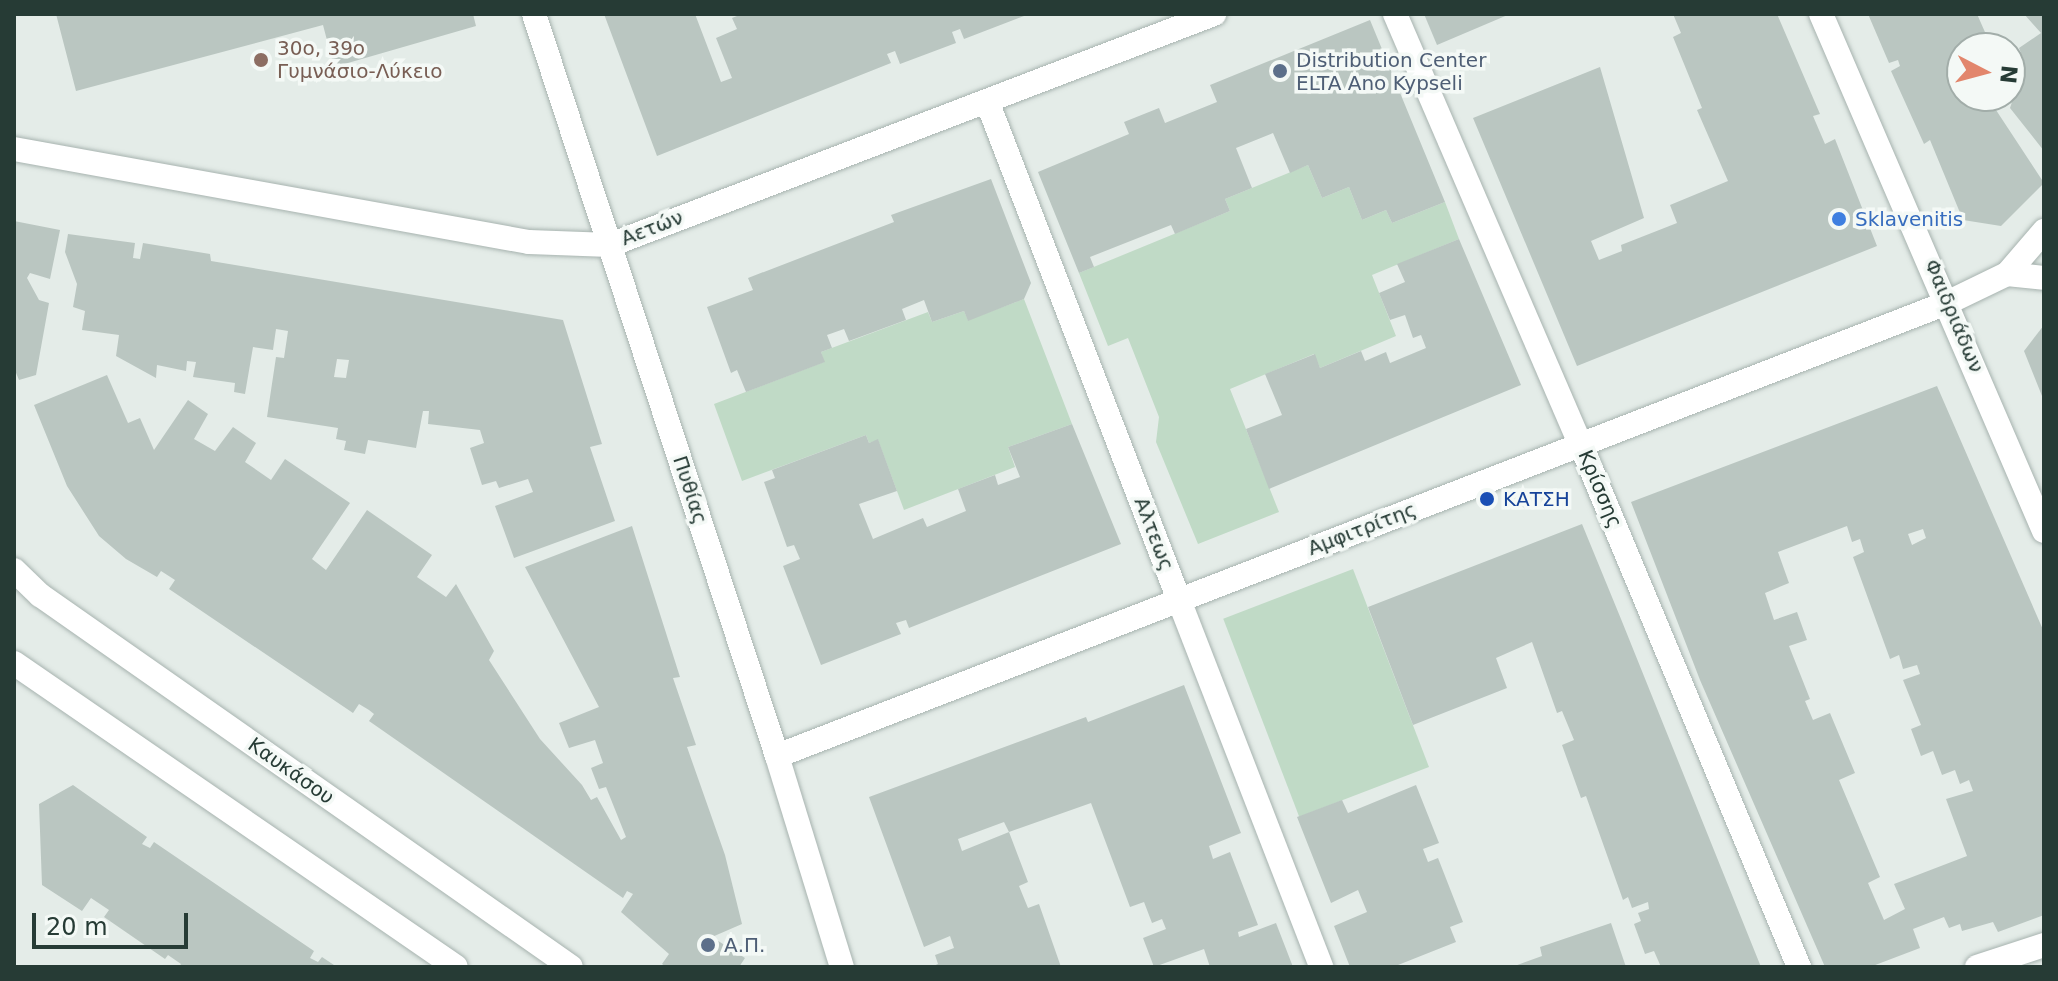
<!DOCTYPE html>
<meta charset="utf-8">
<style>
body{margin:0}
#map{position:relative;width:2058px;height:981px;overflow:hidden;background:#e4ece8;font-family:"DejaVu Sans",sans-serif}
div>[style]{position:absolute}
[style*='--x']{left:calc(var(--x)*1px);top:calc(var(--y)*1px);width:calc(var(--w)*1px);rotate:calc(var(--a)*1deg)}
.green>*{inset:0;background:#c0dac6;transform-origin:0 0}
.building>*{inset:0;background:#bac6c1}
.roads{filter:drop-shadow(0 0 2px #a7b3af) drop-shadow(0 0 2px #a7b3af)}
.pedestrian>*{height:24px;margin:-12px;padding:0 12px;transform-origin:12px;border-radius:12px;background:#fff}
.minor>*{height:24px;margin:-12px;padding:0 12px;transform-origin:12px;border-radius:12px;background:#fff}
.tertiary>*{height:24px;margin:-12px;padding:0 12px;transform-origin:12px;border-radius:12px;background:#fff}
.dots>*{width:22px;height:22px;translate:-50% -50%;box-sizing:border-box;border:4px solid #f4f9f6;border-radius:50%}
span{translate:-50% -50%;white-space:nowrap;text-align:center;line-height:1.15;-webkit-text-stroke:7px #f4f9f6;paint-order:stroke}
.education-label{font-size:20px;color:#785e54}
.left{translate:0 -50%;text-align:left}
.service-label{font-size:20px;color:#4e5e75}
.shop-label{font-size:20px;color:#366cbe}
.street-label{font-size:20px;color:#263b35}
.transit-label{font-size:20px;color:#164399}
.frame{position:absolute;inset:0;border:16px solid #263b35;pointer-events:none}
.north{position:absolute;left:1946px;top:32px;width:80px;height:80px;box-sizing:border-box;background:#f4f9f6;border:2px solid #a2ada9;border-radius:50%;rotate:96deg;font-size:22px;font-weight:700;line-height:32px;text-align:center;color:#263b35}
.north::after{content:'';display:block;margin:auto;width:28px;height:36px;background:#e2866c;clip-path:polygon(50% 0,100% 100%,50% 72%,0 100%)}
.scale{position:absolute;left:32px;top:913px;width:156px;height:36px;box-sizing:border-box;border:4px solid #263b35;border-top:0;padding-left:10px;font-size:24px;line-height:28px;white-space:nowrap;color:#263b35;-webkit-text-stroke:6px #f4f9f6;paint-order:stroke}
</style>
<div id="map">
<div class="green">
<i style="clip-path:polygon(1308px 165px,1322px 198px,1349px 187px,1362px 220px,1386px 210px,1392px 223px,1445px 202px,1459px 239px,1372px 275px,1396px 336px,1320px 368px,1314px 354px,1230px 389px,1279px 512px,1198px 544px,1156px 442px,1159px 417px,1128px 338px,1108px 346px,1079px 273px,1230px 211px,1225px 199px)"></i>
<i style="clip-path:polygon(1024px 299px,1072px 424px,1008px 447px,1015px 467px,904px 510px,878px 440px,869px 443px,866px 435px,742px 481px,714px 404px,824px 362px,821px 352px,928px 312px,932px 322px,964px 311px,968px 320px)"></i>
<i style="left:1353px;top:569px;width:212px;height:139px;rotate:69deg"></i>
</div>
<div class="building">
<i style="clip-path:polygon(56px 14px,473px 14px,476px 26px,334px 67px,323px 25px,76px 91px)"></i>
<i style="clip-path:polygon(604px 14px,695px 14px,721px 82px,732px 78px,716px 38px,737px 29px,732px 18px,742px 14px,1024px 16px,964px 39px,960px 29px,952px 32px,956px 43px,900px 64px,895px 51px,887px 54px,891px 63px,657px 156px)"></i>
<i style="clip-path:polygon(1424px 14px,1510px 14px,1437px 45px)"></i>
<i style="clip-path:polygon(1673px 14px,1777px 14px,1820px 114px,1813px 116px,1825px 144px,1835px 139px,1877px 246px,1577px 366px,1473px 118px,1600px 67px,1644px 218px,1591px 241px,1599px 260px,1622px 251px,1621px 245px,1677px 223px,1670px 205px,1728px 181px,1697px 110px,1702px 108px,1673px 37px,1681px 33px)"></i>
<i style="clip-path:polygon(1868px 14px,1977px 14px,1992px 48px,1962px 48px,1962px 96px,2006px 96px,2005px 106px,1996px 110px,2044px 183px,2001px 226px,1963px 220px,1930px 140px,1924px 144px,1891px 71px,1900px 66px,1898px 60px,1889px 63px)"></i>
<i style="clip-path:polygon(2024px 14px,2044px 14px,2044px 151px,2010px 108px,2025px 63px,2019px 48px,2041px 33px)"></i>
<i style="clip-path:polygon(1370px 20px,1445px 202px,1392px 223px,1386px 210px,1362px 220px,1349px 187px,1322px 198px,1308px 165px,1290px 173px,1273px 133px,1236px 148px,1252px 188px,1225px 199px,1230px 211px,1175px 234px,1171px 225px,1090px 257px,1094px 267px,1079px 273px,1038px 172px,1129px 134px,1124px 122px,1159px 108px,1165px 123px,1217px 102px,1210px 85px)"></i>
<i style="clip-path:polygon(991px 179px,1031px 283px,1024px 299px,968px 321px,964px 311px,932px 322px,924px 300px,902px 309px,906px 320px,849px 341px,844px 329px,827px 335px,832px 348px,821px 352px,825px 362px,746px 392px,737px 370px,731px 373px,707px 307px,753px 290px,748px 278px,894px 222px,891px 215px)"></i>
<i style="clip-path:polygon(14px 221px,60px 230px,50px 279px,30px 273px,27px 278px,39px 300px,49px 303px,36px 375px,19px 380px,14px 368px)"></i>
<i style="clip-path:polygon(evenodd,68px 234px,135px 243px,133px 258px,140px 259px,143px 243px,210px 254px,211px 261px,563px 320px,602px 444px,590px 447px,615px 521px,514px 558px,495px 506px,533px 492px,528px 479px,499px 488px,496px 481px,482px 485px,470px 448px,484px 443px,480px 430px,428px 424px,429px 411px,423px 411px,416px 448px,368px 440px,365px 454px,344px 450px,346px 441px,336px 439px,338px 428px,267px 417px,276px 357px,284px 358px,288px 331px,276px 329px,273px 350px,253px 347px,245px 394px,234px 392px,235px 383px,193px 377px,196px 362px,187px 361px,186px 371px,157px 365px,156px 378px,116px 356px,119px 335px,82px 330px,85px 311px,73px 307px,77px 284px,65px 252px,68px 234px,337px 359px,349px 360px,346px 378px,334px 377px,337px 359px)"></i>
<i style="clip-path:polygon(1459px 239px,1521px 385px,1269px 489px,1246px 429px,1282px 415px,1265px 374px,1315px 354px,1320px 368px,1361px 351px,1365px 361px,1386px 352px,1390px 363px,1426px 348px,1421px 335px,1413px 338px,1405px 315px,1390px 320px,1379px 293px,1405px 282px,1397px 264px)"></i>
<i style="clip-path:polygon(2044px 325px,2044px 401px,2024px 351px)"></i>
<i style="clip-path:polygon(107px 375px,128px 423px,140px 418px,154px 450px,188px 400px,208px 414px,194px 439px,215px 451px,233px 427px,256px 443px,245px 462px,271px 480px,285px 459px,350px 503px,312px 559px,326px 570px,367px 510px,432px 555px,417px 577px,446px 597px,456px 584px,494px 651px,489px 660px,540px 739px,582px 785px,591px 800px,597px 797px,621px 840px,626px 837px,606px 787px,599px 789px,591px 768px,603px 763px,595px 740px,569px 748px,559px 723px,599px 707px,525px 567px,632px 526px,680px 677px,673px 678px,696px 745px,687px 747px,725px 855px,742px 924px,712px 937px,745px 958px,739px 967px,666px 967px,662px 964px,669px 954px,621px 912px,633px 894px,627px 891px,623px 898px,369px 721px,374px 714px,369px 710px,359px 704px,353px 713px,169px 589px,175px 580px,161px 571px,157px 577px,126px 559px,99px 536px,67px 486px,34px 405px)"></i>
<i style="clip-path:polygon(evenodd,1937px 386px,2044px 632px,2044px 915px,1998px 932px,1993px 922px,1962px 931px,1960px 924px,1949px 928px,1944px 917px,1913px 929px,1920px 948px,1870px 967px,1825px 967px,1700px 680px,1631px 502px,1937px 386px,1847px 526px,1852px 542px,1860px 539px,1864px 552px,1853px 557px,1890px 659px,1899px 655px,1903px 669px,1917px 665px,1920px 674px,1903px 680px,1921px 725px,1911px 729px,1921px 756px,1933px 751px,1942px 775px,1955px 770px,1960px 784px,1969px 780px,1973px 791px,1946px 799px,1967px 856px,1894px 884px,1905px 909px,1884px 920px,1868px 883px,1880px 877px,1839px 780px,1855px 773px,1830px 713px,1813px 720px,1805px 701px,1810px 699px,1789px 646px,1807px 640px,1797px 612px,1774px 620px,1765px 593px,1789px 583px,1778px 552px,1847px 526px,1937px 386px,1923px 529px,1926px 538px,1912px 545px,1908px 534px,1923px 529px)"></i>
<i style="clip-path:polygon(1072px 424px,1121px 544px,909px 628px,906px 620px,896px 623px,901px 634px,821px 665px,783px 566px,800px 559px,794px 545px,787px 547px,764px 482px,775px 478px,772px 470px,866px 435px,869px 443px,878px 439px,897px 491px,859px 504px,873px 539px,923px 518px,927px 527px,966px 511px,958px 489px,995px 475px,998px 485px,1020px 477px,1008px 447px)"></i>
<i style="clip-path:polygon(1582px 524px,1621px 619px,1761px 967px,1661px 967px,1654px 951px,1645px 954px,1634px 924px,1641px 921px,1638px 913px,1649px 909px,1648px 902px,1632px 908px,1628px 897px,1623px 900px,1586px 796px,1581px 798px,1562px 745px,1574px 740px,1562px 711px,1557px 713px,1532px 642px,1496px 658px,1507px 688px,1413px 725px,1368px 607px)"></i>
<i style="clip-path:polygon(1184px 685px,1241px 833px,1209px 846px,1213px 859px,1230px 852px,1258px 925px,1238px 932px,1239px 937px,1276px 923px,1293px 967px,1210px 967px,1204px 949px,1154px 967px,1143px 938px,1166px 929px,1162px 919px,1152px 923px,1144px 902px,1130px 907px,1091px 803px,1009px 832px,1004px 822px,958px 839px,962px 851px,1009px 832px,1028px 882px,1019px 886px,1028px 908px,1039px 904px,1061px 967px,931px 967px,938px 964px,935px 955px,954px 948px,950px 936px,924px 947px,869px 797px,1086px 717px,1088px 722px)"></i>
<i style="clip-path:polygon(73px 785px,147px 837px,142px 844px,150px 848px,154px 842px,314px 951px,310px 958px,318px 962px,322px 957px,337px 967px,179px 967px,181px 964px,168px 955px,165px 959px,104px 917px,109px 910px,91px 898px,82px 911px,42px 885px,39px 804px)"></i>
<i style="clip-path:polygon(1416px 785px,1439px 843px,1423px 849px,1428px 862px,1438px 858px,1463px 922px,1450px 927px,1456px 942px,1393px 967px,1350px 967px,1334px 926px,1367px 912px,1358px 890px,1331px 903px,1297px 817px,1342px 800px,1348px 813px)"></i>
<i style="clip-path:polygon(1611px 923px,1626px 967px,1512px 967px,1542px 956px,1540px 947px)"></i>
</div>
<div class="roads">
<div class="pedestrian">
<i style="--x:987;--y:101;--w:535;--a:68.95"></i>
</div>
<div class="minor">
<i style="--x:534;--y:14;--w:781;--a:71.87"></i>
<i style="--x:777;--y:756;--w:221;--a:72.9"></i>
<i style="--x:1395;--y:14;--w:469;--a:66.7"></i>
<i style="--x:1581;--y:445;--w:566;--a:67.33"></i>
<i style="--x:1821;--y:14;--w:563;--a:66.67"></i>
<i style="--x:14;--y:149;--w:523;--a:10.24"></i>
<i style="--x:529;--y:242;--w:81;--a:2.1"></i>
<i style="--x:610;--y:245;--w:647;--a:-20.93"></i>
<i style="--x:2007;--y:274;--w:37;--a:6"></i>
<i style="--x:1179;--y:600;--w:394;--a:68.8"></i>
<i style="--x:777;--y:756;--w:1257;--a:-21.17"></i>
<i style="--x:1949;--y:302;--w:64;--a:-25.8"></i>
<i style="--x:2007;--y:274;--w:57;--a:-49.3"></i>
<i style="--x:1977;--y:967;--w:71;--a:-18.2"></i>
</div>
<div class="tertiary">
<i style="--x:14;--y:570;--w:36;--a:44"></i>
<i style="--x:40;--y:595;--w:648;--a:35.01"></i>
<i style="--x:14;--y:663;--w:536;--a:34.52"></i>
</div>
</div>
<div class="dots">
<i style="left:261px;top:60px;background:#8d6e63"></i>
<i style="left:1280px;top:71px;background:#5c6f8a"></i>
<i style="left:1839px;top:219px;background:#3f7fe0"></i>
<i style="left:1487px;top:499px;background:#1a4fb4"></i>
<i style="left:708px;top:945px;background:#5c6f8a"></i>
</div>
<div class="education-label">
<span class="left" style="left:277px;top:60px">30ο, 39ο<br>Γυμνάσιο-Λύκειο</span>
</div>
<div class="service-label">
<span class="left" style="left:1296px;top:72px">Distribution Center<br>ELTA Ano Kypseli</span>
<span class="left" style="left:724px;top:945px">Α.Π.</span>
</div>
<div class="shop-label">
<span class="left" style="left:1855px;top:219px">Sklavenitis</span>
</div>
<div class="street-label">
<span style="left:652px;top:228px;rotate:-21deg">Αετών</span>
<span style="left:1954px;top:316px;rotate:67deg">Φαιδριάδων</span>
<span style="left:1600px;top:489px;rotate:67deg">Κρίσσης</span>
<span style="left:690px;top:490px;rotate:72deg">Πυθίας</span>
<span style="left:1362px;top:529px;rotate:-21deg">Αμφιτρίτης</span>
<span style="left:1154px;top:534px;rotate:69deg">Αλτεως</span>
<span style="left:291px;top:771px;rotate:35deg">Καυκάσου</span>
</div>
<div class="transit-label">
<span class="left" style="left:1503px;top:499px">ΚΑΤΣΗ</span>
</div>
<div class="frame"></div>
<div class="north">N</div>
<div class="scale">20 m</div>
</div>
